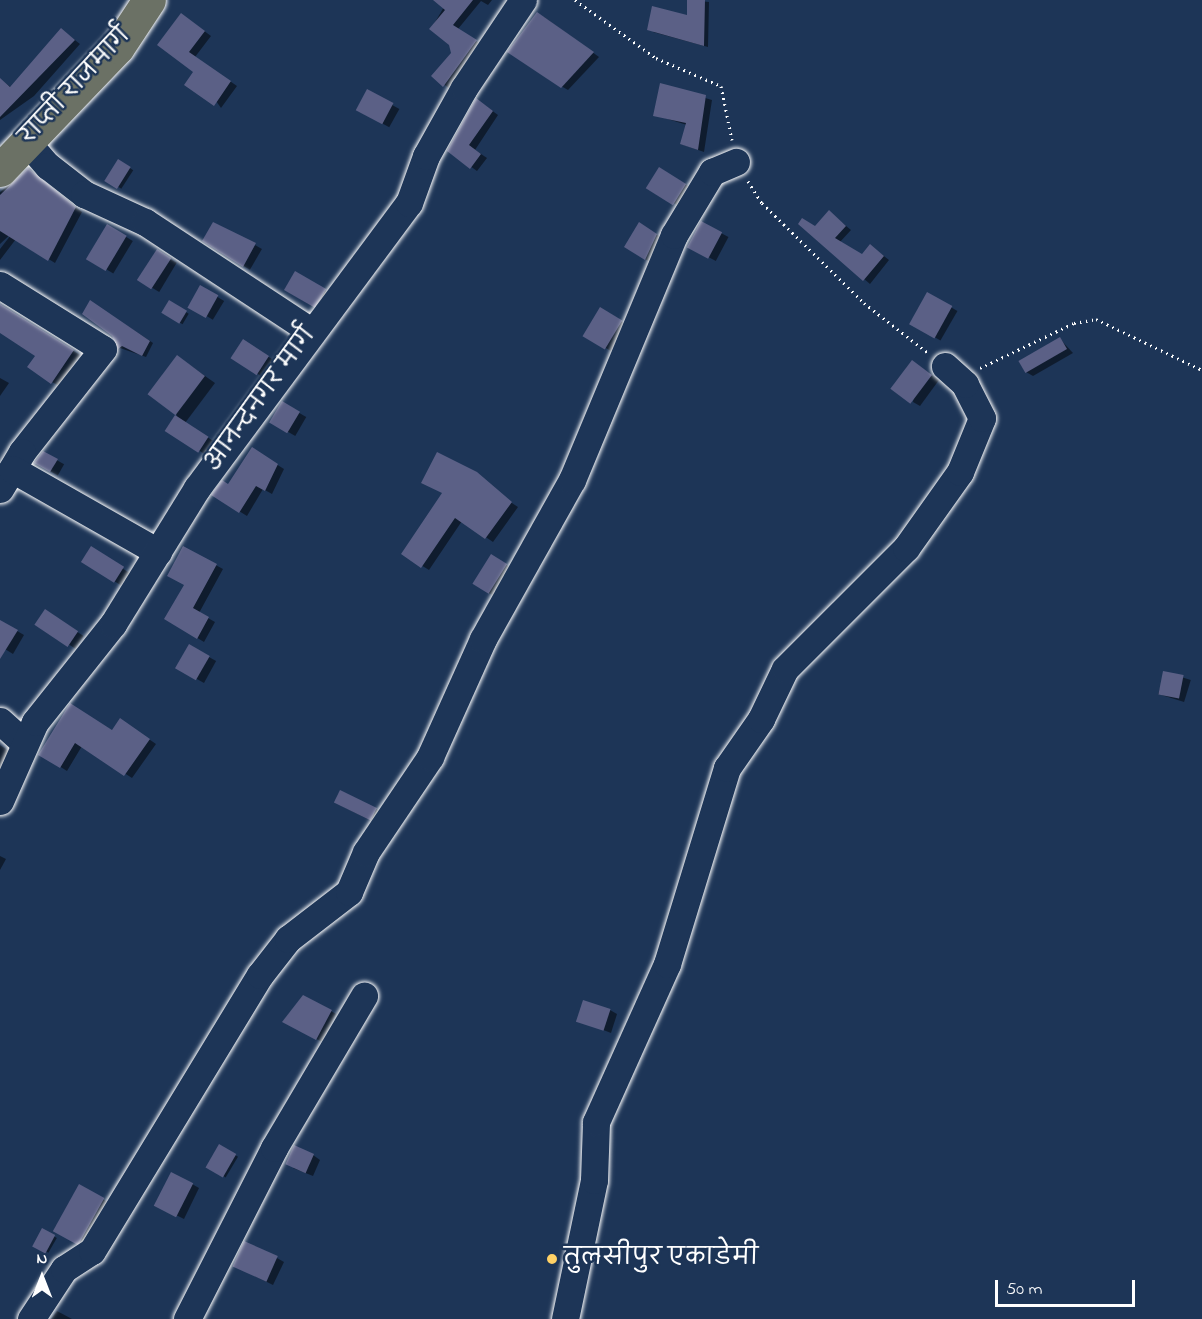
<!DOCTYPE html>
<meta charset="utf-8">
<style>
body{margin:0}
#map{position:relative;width:1202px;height:1319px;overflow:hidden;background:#1d3557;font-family:"Indie Flower","Playpen Sans Deva",sans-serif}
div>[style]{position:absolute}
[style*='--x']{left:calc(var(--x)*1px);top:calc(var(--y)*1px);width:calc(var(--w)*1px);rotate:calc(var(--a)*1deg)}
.shadow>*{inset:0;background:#0007;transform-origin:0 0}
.building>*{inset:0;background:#5b6086;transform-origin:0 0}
.path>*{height:3px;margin-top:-1.5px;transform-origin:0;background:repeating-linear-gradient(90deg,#fff 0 1.5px,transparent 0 6px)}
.roads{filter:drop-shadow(0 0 2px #fff) drop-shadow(0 0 2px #fff)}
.minor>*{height:27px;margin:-13.5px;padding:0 13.5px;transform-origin:13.5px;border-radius:13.5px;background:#1d3557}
.major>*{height:33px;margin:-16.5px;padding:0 16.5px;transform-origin:16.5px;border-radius:16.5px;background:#6b7165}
.dots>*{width:16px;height:16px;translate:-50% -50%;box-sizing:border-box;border:3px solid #1d3557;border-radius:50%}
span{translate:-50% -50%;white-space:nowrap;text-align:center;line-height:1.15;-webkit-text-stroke:5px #1d3557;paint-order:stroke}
.street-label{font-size:24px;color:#fff}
.poi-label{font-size:24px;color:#fff}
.left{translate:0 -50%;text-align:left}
.north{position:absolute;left:12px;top:1247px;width:60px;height:60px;-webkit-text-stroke:4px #1d3557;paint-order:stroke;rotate:0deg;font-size:16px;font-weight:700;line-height:24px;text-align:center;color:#fff}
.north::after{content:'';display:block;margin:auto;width:21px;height:27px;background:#fff;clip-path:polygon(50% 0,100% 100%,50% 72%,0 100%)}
.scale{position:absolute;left:995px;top:1280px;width:140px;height:27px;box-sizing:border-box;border:3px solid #fff;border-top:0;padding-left:8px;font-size:18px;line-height:21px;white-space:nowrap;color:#fff;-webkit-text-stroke:4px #1d3557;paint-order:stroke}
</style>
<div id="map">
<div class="shadow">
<i style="clip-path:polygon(448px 0,492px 0,488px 5px,481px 1px,458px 29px,482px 45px,450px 89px,433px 76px,452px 54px,451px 45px,431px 29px)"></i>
<i style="clip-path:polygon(689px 0,709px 2px,708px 47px,653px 32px,688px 16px)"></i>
<i style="clip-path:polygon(544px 17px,599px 57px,568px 90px,561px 86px)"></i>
<i style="clip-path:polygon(188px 19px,211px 36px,195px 57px,237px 86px,221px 108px,195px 71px,159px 45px)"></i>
<i style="clip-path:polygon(62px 30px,80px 44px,34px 96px,0 120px,0 79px,12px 88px)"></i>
<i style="clip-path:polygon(661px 85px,712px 100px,704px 152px,681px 144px,687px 125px,655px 115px)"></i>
<i style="left:367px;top:91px;width:37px;height:21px;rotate:29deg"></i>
<i style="clip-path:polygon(483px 104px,498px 115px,475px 150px,487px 158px,477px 171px,449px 151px)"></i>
<i style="left:119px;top:161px;width:17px;height:22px;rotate:33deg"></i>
<i style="clip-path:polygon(28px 169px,82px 212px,55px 263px,16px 239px,0 260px,0 249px,14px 231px,0 244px,0 192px)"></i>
<i style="left:660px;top:169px;width:39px;height:22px;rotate:31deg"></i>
<i style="clip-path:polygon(829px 212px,851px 230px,840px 242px,862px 255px,876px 250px,889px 260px,870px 284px,800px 224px,815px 228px)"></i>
<i style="left:702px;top:223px;width:30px;height:27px;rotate:28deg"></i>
<i style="left:640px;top:224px;width:28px;height:27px;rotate:32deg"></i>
<i style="left:108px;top:226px;width:29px;height:38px;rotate:31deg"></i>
<i style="left:255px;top:245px;width:8px;height:24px;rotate:30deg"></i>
<i style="left:157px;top:251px;width:23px;height:34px;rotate:31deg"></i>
<i style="left:296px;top:273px;width:41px;height:20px;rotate:31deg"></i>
<i style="left:201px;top:287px;width:27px;height:22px;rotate:31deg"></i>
<i style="left:928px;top:294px;width:34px;height:34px;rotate:30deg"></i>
<i style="clip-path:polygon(91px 302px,153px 343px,146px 357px,120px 348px)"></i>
<i style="left:169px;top:302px;width:23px;height:12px;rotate:31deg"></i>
<i style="left:601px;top:309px;width:31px;height:31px;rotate:31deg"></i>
<i style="clip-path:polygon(16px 315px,80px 355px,59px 386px,52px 382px)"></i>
<i style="clip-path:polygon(1060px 339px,1073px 353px,1033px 376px,1026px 372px)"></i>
<i style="clip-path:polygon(250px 345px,275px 361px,264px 378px,233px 358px)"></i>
<i style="clip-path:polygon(178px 357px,215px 383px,185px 423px,215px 442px,206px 455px,167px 430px,177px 415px,149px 394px)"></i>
<i style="clip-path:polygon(919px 366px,939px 380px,920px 406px,913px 402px)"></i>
<i style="clip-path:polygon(0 378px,9px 383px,0 396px)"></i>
<i style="left:282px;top:403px;width:28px;height:22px;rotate:30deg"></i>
<i style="clip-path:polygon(252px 449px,284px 469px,272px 494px,263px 489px,247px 516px,213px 495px,229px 486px)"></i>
<i style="left:44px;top:453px;width:23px;height:13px;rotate:29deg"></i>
<i style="clip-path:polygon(444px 458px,518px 507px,493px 542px,462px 521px,429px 570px,403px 554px,444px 493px)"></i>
<i style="left:91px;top:548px;width:46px;height:15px;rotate:33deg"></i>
<i style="clip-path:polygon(184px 548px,223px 569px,199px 613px,215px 622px,204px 642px,166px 619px,186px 585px)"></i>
<i style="left:492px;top:556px;width:25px;height:33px;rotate:32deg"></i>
<i style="left:45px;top:611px;width:46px;height:15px;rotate:33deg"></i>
<i style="clip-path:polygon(0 621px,24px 635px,13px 654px,0 646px)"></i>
<i style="left:189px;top:646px;width:31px;height:25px;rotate:29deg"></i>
<i style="left:1165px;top:672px;width:27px;height:23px;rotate:17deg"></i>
<i style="clip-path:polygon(71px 705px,113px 731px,127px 724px,156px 744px,132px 778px,82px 746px,67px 771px,40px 754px)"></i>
<i style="clip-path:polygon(0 745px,12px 753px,0 780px)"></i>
<i style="clip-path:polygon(342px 806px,376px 809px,383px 813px,376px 823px)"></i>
<i style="clip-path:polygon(0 856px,6px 859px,0 870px)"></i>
<i style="clip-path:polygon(610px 1010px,617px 1014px,611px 1033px,583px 1022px)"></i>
<i style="clip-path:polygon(331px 1011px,336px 1014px,322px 1042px,284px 1022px,290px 1012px)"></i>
<i style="left:220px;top:1146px;width:21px;height:24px;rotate:31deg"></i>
<i style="clip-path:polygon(313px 1155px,320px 1160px,313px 1176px,293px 1168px)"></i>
<i style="clip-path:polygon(192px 1184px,199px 1188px,184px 1219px,164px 1209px)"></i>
<i style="left:79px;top:1186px;width:35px;height:50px;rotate:29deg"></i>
<i style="left:43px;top:1230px;width:16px;height:17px;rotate:30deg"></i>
<i style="clip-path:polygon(277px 1258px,284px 1262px,273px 1285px,241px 1269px)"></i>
<i style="clip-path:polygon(57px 1311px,72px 1319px,51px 1319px)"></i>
</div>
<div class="building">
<i style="clip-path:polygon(433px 0,473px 0,453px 25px,477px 40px,443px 87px,431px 76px,451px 53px,449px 45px,429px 29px,445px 10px)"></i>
<i style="clip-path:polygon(687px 0,705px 0,704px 46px,647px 30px,652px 6px,687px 15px)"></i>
<i style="clip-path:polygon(537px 12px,594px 52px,561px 88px,507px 52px)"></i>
<i style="clip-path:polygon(181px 13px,205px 31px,189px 52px,231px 81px,214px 106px,184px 85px,193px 72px,157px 45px)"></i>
<i style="clip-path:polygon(61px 28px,75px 40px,0 117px,0 78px,10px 87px)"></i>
<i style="clip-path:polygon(660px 83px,706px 95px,698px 150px,680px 144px,686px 123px,653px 116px)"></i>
<i style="left:367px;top:89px;width:30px;height:24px;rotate:28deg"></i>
<i style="clip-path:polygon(476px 98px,493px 111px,469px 145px,481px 154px,470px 169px,447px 151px)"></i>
<i style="left:118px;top:159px;width:15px;height:26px;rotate:32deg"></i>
<i style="left:659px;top:167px;width:32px;height:25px;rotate:32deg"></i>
<i style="clip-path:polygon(28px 168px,76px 207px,48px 261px,0 231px,0 195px)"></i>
<i style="clip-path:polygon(829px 210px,846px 226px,835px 238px,862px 254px,870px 244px,884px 256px,863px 281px,798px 224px,802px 218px,815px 226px)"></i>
<i style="left:701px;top:221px;width:24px;height:30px;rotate:28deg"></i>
<i style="clip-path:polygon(213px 222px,256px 243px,243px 267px,202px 241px)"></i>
<i style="clip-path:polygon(639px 222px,657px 234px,645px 260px,624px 247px)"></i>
<i style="left:107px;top:224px;width:23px;height:41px;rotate:31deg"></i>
<i style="left:157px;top:249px;width:17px;height:37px;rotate:33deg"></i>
<i style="left:295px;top:271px;width:36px;height:22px;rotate:30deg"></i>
<i style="left:200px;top:285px;width:21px;height:26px;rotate:29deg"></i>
<i style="left:927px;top:292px;width:29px;height:37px;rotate:29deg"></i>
<i style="clip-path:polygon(90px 300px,150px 341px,142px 356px,122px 346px,118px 349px,112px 336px,82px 314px)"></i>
<i style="left:169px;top:300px;width:21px;height:15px;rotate:31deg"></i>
<i style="clip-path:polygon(0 304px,74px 350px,51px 384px,27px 367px,35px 356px,0 333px)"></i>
<i style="left:600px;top:307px;width:26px;height:34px;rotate:31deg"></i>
<i style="left:1060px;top:337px;width:14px;height:48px;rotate:60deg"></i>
<i style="left:243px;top:339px;width:31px;height:23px;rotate:33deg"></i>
<i style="left:177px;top:355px;width:35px;height:49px;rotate:37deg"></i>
<i style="left:912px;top:360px;width:25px;height:36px;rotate:37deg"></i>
<i style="left:282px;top:401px;width:21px;height:25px;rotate:31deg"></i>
<i style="left:175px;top:415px;width:40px;height:19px;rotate:33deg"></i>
<i style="clip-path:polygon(252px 447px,278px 464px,265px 491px,256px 486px,239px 513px,211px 495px,222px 480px,228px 484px)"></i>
<i style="clip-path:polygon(43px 451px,58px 459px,50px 472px,34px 463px)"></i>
<i style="clip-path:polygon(437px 452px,477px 472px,512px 502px,485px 539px,455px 518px,421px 568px,401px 554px,442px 493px,421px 483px)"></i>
<i style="left:91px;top:546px;width:39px;height:19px;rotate:32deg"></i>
<i style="clip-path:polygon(183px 546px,217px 564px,193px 608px,209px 617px,197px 639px,164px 619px,184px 585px,167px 576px)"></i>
<i style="left:491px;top:554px;width:19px;height:35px;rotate:32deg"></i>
<i style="left:45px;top:609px;width:40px;height:19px;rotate:34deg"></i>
<i style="clip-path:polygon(0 620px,18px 630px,0 659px)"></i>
<i style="left:189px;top:644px;width:24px;height:28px;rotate:30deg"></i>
<i style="left:1163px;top:671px;width:21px;height:24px;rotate:11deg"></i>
<i style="clip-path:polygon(70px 703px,112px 730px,120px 718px,150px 739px,124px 776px,75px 743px,60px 768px,38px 755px)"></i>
<i style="left:340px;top:790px;width:41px;height:14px;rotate:26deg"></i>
<i style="clip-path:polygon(303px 995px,332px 1010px,316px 1040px,282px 1022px)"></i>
<i style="left:583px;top:1000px;width:29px;height:23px;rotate:18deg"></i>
<i style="left:219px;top:1144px;width:20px;height:27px;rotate:30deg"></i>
<i style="left:294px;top:1145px;width:22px;height:21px;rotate:24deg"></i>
<i style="left:171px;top:1172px;width:25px;height:38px;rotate:27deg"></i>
<i style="left:79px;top:1184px;width:29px;height:54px;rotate:29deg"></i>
<i style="left:42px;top:1228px;width:15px;height:21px;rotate:28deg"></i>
<i style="left:244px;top:1241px;width:37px;height:28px;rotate:24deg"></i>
</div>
<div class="path">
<i style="--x:575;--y:0;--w:100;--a:35.6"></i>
<i style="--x:656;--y:58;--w:71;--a:23.3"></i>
<i style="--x:721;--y:86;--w:55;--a:78.5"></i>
<i style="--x:748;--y:181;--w:26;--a:58"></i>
<i style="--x:762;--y:203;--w:143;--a:44.4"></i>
<i style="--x:864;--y:303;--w:80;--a:37.9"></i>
<i style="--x:980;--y:368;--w:104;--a:-25.6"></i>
<i style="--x:1074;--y:323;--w:22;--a:-10"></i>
<i style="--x:1096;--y:319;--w:118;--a:25.7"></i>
</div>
<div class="roads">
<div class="minor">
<i style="--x:25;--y:140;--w:35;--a:49"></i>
<i style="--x:48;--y:166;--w:46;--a:37.9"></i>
<i style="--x:84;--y:194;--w:67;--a:24.7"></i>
<i style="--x:145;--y:222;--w:199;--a:33.3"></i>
<i style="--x:0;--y:285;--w:121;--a:31.9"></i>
<i style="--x:103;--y:349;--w:131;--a:128.2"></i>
<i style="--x:22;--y:452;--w:43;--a:120.7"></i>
<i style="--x:12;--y:469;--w:168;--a:29.6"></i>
<i style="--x:0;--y:721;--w:31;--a:42"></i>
<i style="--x:0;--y:801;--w:86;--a:-66.1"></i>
<i style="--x:35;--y:722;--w:125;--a:-51.5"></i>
<i style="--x:113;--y:624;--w:160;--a:-58.3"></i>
<i style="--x:197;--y:488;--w:355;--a:-53.4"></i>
<i style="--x:409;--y:203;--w:50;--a:-70.1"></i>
<i style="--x:426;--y:156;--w:78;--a:-60.8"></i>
<i style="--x:464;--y:88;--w:106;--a:-56.2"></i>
<i style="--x:31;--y:1319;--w:60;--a:-56.6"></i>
<i style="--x:64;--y:1269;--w:33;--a:-33"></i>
<i style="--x:92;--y:1251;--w:323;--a:-58.7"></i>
<i style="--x:260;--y:975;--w:46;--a:-52.1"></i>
<i style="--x:288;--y:939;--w:77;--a:-37.6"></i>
<i style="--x:349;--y:892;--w:43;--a:-67"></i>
<i style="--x:366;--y:852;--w:115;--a:-56"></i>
<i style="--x:430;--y:757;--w:129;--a:-65.8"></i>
<i style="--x:483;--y:639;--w:182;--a:-60.8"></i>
<i style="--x:572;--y:480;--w:265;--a:-67.4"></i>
<i style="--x:674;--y:235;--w:74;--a:-58.9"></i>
<i style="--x:712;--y:172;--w:26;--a:-23"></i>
<i style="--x:187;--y:1319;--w:192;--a:-63"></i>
<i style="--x:274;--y:1148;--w:177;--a:-59.4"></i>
<i style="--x:565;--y:1319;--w:142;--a:-78.2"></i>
<i style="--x:594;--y:1180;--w:58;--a:-88"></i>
<i style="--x:596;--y:1122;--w:173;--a:-65.8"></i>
<i style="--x:667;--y:964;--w:205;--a:-73"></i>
<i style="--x:727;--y:768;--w:60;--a:-55.2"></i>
<i style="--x:761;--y:719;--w:55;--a:-64.4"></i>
<i style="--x:785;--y:669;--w:171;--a:-45"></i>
<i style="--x:906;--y:548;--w:93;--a:-54.6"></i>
<i style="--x:960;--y:472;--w:58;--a:-67.8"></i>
<i style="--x:982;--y:418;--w:38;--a:-117"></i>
<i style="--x:965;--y:384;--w:27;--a:-138"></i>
</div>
<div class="major">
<i style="--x:0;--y:170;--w:170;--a:-46.2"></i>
<i style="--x:118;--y:47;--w:56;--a:-56.6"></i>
</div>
</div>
<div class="dots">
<i style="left:552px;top:1259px;background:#ffd166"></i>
</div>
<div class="street-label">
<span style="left:76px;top:87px;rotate:-47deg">राप्ती राजमार्ग</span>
<span style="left:261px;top:400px;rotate:-54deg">आनन्दनगर मार्ग</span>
</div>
<div class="poi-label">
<span class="left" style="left:564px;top:1259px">तुलसीपुर एकाडेमी</span>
</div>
<div class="north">N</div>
<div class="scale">50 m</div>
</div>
